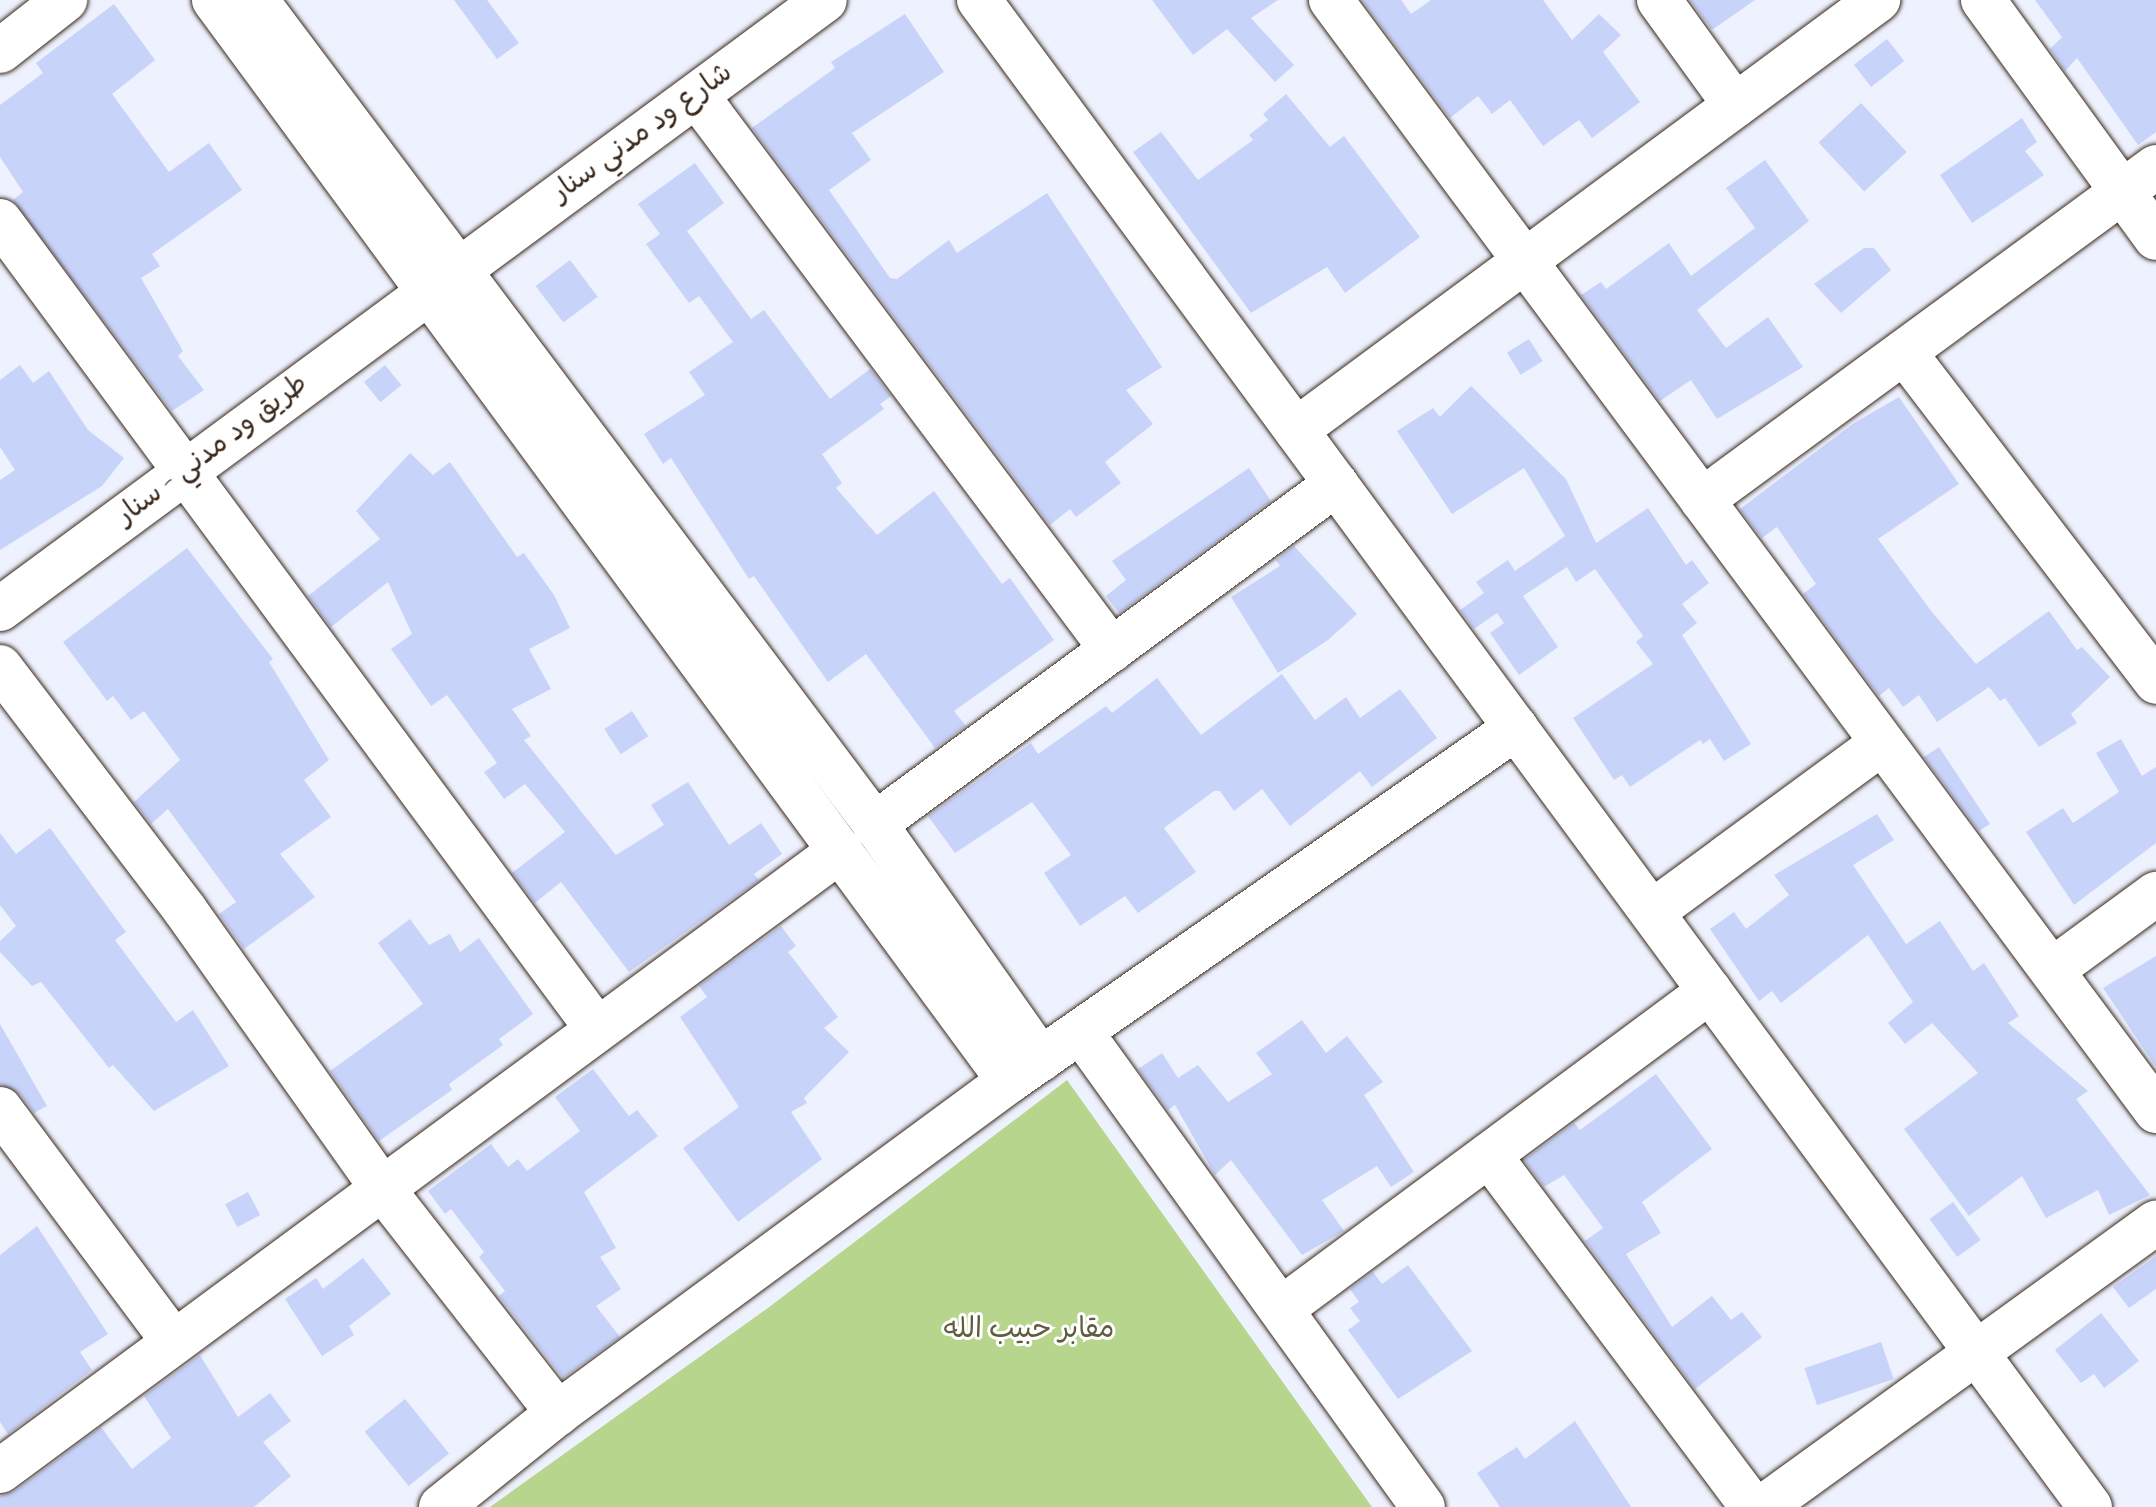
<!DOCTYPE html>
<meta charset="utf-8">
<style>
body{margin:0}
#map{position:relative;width:2156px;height:1507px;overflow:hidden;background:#eef2fe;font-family:"Indie Flower","Playpen Sans Arabic",sans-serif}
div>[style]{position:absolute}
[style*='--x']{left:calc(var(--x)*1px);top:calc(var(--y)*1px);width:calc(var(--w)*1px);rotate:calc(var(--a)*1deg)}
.green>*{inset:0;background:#b8d58d}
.building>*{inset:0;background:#c8d3fa;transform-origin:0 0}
.roads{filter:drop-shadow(0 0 2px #3b2a1e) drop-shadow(0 0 2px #3b2a1e)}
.minor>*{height:44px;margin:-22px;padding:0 22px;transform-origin:22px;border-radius:22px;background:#fff}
span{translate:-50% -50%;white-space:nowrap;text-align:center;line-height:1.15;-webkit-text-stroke:6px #fff;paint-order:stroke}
.street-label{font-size:28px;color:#3b2a1e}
.park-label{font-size:28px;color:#605d3f}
</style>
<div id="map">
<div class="green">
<i style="clip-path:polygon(1067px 1080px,1372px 1507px,490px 1507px,768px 1308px)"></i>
</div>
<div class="building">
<i style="clip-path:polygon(454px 0,487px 0,519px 43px,497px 59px)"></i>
<i style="clip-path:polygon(1152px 0,1278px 0,1251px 18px,1294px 65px,1275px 82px,1227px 29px,1193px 55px)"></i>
<i style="clip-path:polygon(1362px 0,1401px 0,1411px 14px,1431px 0,1543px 0,1572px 40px,1599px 14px,1621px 35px,1603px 52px,1640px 102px,1592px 138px,1579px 120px,1543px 146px,1510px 100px,1492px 114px,1478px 96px,1450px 118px)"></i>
<i style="clip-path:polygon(1690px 0,1755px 0,1712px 30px)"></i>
<i style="clip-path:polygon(2035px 0,2156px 0,2156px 132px,2138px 145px,2077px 58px,2065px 71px,2050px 49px,2062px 37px)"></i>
<i style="clip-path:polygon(114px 4px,155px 60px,112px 94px,169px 172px,209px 143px,242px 190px,152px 254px,160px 266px,141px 278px,183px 351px,178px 356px,204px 390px,172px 411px,13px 200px,23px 192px,0 157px,0 105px,43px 73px,36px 63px)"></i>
<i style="clip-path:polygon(905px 14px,944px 72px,852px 133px,871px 160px,829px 190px,890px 278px,897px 279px,949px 240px,957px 253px,1047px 193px,1162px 367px,1126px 390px,1153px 424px,1105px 462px,1121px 483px,1076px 517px,1070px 509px,1050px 525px,752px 128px,835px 68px,831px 62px)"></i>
<i style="left:1887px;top:39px;width:28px;height:42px;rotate:52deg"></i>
<i style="clip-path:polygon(1286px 94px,1330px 147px,1344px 136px,1420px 237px,1345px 293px,1327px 267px,1251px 313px,1133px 152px,1161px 132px,1198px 180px,1253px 140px,1249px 135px,1268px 120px,1263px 114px)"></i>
<i style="left:1861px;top:103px;width:67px;height:58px;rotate:47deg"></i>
<i style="clip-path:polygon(2022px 118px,2037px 142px,2025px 151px,2044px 175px,1972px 223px,1940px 175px)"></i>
<i style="clip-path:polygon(1765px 160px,1809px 221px,1697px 310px,1726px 348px,1768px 317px,1803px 367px,1717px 419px,1691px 380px,1660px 401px,1581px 295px,1601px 282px,1606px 289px,1669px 243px,1691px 276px,1755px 228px,1726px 188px)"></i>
<i style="clip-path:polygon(695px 163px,724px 203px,687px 231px,751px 319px,764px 310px,830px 399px,870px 369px,891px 396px,880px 404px,884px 409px,822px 454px,842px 483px,836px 488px,877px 535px,934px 491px,1002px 584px,1010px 578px,1054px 640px,954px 711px,966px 726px,935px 748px,866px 654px,828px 682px,754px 576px,749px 579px,671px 458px,663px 464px,644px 434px,705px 395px,689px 372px,733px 342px,699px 296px,689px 303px,646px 244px,660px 234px,638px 204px)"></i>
<i style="clip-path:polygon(1864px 248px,1874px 248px,1891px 270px,1841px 313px,1814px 284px)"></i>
<i style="left:570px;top:260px;width:46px;height:43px;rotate:53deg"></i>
<i style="left:1529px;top:339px;width:26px;height:26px;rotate:58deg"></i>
<i style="clip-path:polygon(20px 365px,33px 383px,49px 371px,88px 430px,124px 458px,102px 486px,0 550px,0 480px,15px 470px,0 447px,0 380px)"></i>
<i style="left:385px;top:365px;width:26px;height:27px;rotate:51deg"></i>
<i style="clip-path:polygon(1471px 386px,1566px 479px,1596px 543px,1648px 508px,1686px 565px,1692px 560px,1709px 583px,1682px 604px,1697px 623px,1682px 635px,1751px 744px,1724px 761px,1710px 739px,1703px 744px,1700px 740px,1630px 787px,1622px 775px,1614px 780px,1573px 718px,1653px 664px,1636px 642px,1643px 636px,1595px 569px,1576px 582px,1567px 567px,1523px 596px,1558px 647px,1519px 675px,1490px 633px,1504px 623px,1497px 613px,1474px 629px,1460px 610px,1484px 593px,1476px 582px,1508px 560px,1515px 571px,1565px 536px,1524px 468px,1452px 514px,1397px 431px,1433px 408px,1440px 417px)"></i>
<i style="clip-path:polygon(1899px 397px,1959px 484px,1878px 539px,1932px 612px,1976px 664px,2049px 611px,2077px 650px,2082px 647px,2110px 677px,2071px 714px,2077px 723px,2039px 747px,2005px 698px,2000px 701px,1989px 687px,1937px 722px,1919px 695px,1903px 707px,1889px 688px,1879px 696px,1803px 594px,1816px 584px,1777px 527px,1762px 538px,1740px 509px,1854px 423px)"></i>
<i style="clip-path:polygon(410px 453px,433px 475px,450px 462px,517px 557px,524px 553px,554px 595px,570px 628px,529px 649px,551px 689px,512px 709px,531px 736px,524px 740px,616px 855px,664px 825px,651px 805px,688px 782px,729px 845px,761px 823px,782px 854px,754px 874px,759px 880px,629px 972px,561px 882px,535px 903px,512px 873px,565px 832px,525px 784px,504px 799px,484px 772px,497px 763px,447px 695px,431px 706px,391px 649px,412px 634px,388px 582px,331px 627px,308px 596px,380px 539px,356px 511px)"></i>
<i style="clip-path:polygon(1249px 468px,1271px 501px,1119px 613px,1106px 596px,1126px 580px,1112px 561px)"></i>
<i style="clip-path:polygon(1294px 546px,1357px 614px,1328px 640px,1278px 673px,1231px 597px,1280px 566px,1276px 560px)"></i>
<i style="clip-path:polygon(187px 548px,273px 659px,269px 662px,329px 760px,304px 780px,331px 817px,280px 854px,315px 897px,244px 949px,219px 914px,236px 902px,168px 809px,151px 824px,134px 802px,180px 760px,144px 711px,131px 720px,113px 696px,107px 701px,63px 642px)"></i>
<i style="clip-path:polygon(1282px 674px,1315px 720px,1346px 697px,1360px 718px,1400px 689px,1437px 738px,1372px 787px,1360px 771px,1290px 826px,1262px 789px,1234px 811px,1220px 791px,1214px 791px,1164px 828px,1196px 872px,1138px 913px,1125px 896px,1080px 926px,1044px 873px,1071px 855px,1032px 802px,955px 853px,928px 816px,1031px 743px,1038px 754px,1106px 706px,1112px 713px,1157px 678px,1201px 735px)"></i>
<i style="left:632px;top:711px;width:30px;height:33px;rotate:57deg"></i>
<i style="clip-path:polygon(2121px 739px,2142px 776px,2156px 767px,2156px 843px,2074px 905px,2026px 832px,2063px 808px,2073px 823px,2119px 792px,2096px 753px)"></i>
<i style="clip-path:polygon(1939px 747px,1990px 824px,1979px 831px,1924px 757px)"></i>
<i style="clip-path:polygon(1877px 814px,1894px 840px,1853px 865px,1906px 944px,1940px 921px,1973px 971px,1984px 963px,2019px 1016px,2008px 1023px,2088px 1091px,2076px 1099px,2150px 1195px,2109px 1215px,2098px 1190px,2046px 1218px,2022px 1176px,1969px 1216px,1904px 1129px,1978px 1073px,1932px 1023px,1905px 1044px,1888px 1023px,1913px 1002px,1868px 935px,1781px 1003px,1772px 991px,1759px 1001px,1710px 929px,1734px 912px,1746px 929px,1789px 895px,1774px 875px)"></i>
<i style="clip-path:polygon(50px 828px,126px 932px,115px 940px,176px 1022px,193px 1010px,229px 1066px,154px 1111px,113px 1065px,109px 1068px,41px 982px,32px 986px,0 952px,0 941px,16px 926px,0 905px,0 833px,16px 854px)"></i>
<i style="clip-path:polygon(410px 919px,429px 945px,450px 934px,460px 952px,479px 938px,533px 1014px,499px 1039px,503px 1045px,449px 1084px,452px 1090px,379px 1141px,330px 1071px,423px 1004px,378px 943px)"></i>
<i style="clip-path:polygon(781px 926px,796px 946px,788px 952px,838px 1017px,824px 1028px,849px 1052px,804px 1098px,807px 1103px,791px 1112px,822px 1159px,738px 1222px,683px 1148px,739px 1107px,680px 1017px,707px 997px,699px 986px)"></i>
<i style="clip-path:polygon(2156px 956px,2156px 1067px,2103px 988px)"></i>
<i style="clip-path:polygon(1302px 1020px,1326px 1053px,1347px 1036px,1383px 1082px,1364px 1095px,1414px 1172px,1391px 1187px,1377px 1166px,1322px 1200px,1344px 1231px,1302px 1255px,1231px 1160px,1215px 1175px,1175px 1105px,1168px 1110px,1138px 1069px,1162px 1053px,1178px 1078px,1198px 1065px,1228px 1102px,1272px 1074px,1256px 1053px)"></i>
<i style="clip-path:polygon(0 1024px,47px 1106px,34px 1113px,20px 1094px,0 1084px)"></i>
<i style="clip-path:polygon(593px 1069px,629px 1116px,637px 1110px,658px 1136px,584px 1192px,616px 1248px,600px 1257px,621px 1289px,596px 1306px,620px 1337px,563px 1378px,499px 1296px,505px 1291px,479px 1257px,484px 1252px,451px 1209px,445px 1214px,428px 1191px,491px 1144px,508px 1167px,518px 1159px,527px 1171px,580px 1131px,555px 1097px)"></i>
<i style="clip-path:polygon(1656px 1074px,1712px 1149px,1642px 1202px,1661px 1233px,1626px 1254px,1672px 1327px,1712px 1296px,1731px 1320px,1742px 1312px,1762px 1337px,1695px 1389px,1585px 1241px,1603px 1228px,1564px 1175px,1544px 1187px,1524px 1160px,1574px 1123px,1580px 1130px)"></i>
<i style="left:248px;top:1192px;width:26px;height:26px;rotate:62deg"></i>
<i style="left:1953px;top:1202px;width:47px;height:29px;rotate:54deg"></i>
<i style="clip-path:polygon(37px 1226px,108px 1334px,80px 1352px,92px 1370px,8px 1434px,0 1422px,0 1255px)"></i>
<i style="clip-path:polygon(2156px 1256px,2156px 1289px,2129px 1308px,2113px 1287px)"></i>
<i style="clip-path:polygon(363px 1258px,391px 1294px,349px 1326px,354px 1335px,322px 1356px,285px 1299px,316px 1278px,323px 1289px)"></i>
<i style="clip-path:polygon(1408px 1265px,1472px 1351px,1398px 1399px,1348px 1330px,1360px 1321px,1350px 1308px,1359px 1302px,1350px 1289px,1373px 1272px,1382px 1284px)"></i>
<i style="clip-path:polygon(2101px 1313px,2139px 1361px,2104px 1388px,2094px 1374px,2081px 1383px,2055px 1350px)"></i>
<i style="left:1881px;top:1342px;width:39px;height:81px;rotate:71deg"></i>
<i style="clip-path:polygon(200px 1355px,238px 1417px,270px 1393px,291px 1421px,263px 1442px,291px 1476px,254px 1507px,0 1507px,0 1496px,15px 1491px,101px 1427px,132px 1469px,171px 1438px,144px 1396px)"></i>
<i style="left:405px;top:1399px;width:70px;height:52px;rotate:51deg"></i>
<i style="clip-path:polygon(1575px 1421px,1631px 1507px,1500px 1507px,1477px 1473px,1517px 1447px,1525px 1459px)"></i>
</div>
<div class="roads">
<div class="minor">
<i style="--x:214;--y:0;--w:1342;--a:53.67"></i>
<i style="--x:256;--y:0;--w:1031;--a:53.09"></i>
<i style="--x:875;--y:824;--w:288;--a:54.8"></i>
<i style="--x:979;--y:0;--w:1872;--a:53.6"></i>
<i style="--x:1331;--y:0;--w:1384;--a:53.4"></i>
<i style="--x:1659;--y:0;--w:130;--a:54.1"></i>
<i style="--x:1983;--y:0;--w:294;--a:54"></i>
<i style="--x:0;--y:51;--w:83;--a:-38.1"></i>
<i style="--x:697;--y:96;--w:692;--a:53.16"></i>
<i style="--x:0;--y:221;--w:1005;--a:53.54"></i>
<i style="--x:1904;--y:352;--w:415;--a:52.6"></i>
<i style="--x:1296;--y:430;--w:724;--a:-36.46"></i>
<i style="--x:1702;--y:500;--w:563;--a:-36.26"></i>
<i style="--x:0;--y:609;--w:1025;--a:-36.43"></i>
<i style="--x:0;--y:667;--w:305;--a:52.7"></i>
<i style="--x:185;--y:910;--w:341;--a:54.7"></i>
<i style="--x:382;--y:1188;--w:286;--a:52"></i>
<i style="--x:875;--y:824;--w:573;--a:-36.41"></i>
<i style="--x:1652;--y:912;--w:284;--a:-36.3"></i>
<i style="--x:2052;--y:970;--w:129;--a:-36.2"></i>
<i style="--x:1081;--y:1032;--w:585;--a:54.25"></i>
<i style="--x:0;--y:1109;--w:289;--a:53.3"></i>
<i style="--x:1489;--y:1155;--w:439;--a:53.2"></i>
<i style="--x:1281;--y:1309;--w:534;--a:-36.55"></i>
<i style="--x:0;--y:1471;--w:1045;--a:-36.44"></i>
<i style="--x:441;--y:1507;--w:150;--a:-38.8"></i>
<i style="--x:558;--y:1413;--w:560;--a:-36.36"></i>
<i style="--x:1009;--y:1081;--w:618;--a:-34.85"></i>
<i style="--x:1763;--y:1507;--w:485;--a:-35.9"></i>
</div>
</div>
<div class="street-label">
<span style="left:643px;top:134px;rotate:-36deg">شارع ود مدني سنار</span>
<span style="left:213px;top:451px;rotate:-37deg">طريق ود مدني - سنار</span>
</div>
<div class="park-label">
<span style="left:1029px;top:1331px">مقابر حبيب الله</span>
</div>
</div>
